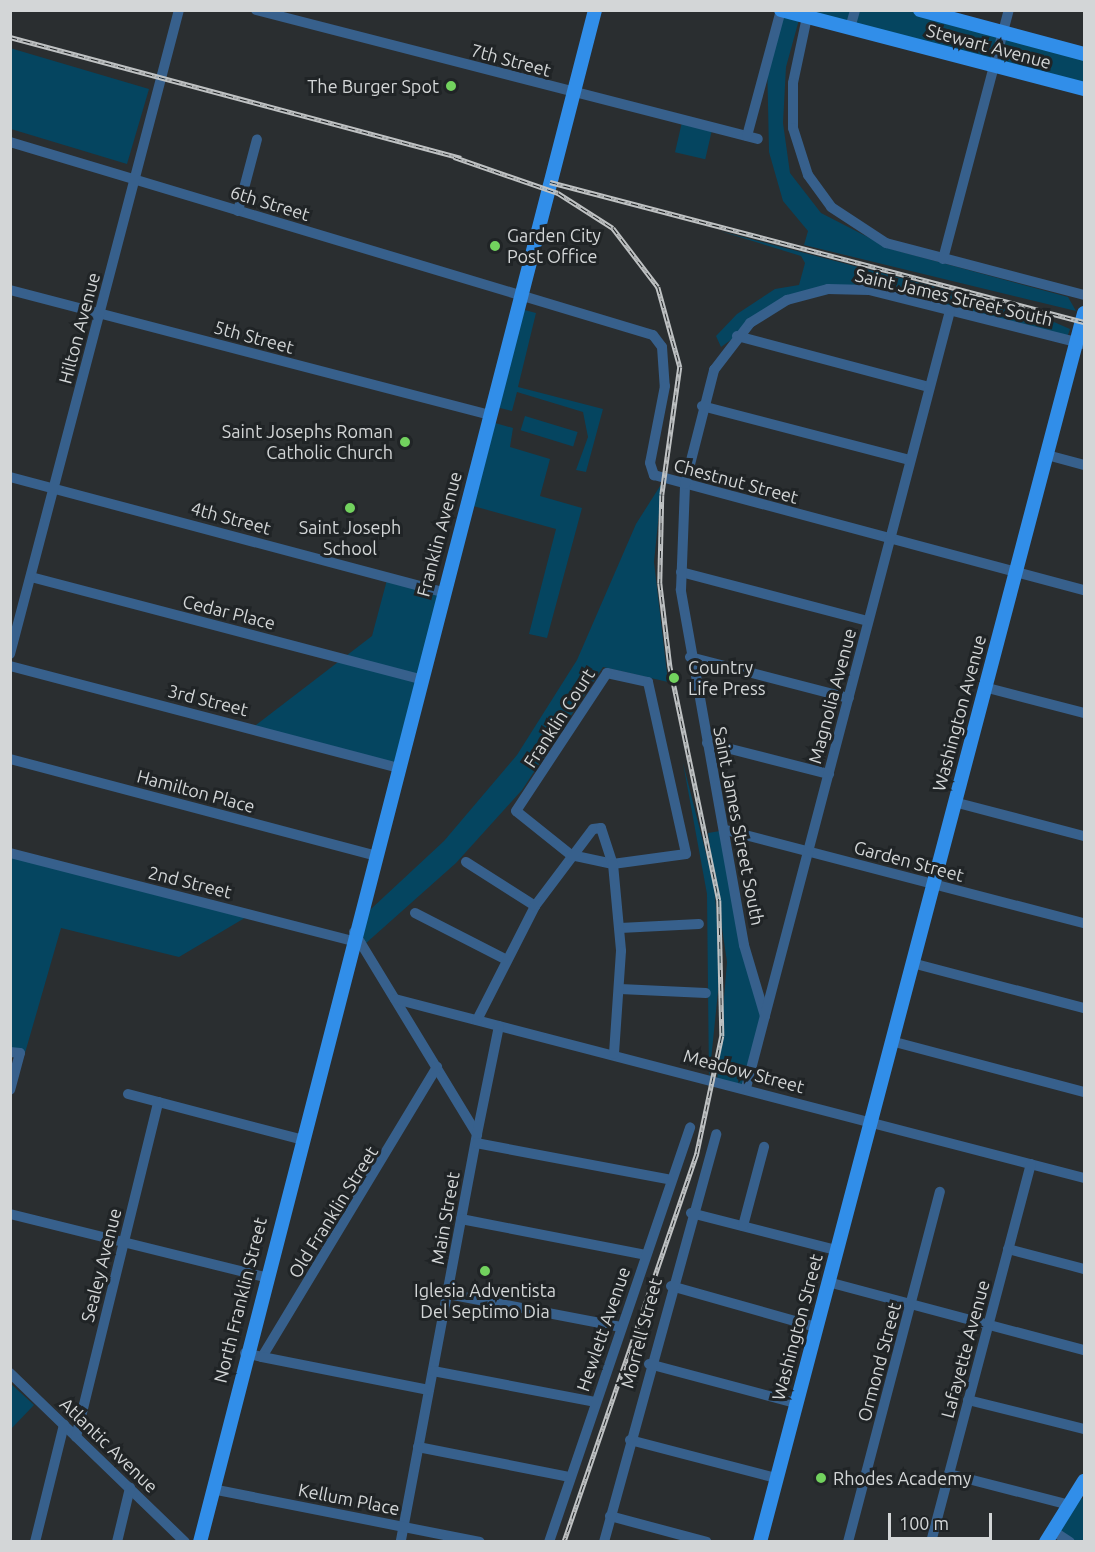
<!DOCTYPE html>
<style>
body{margin:0}
#map{position:relative;width:1095px;height:1552px;overflow:hidden;background:#2a2e30;font-family:Ubuntu,sans-serif}
div>[style]{position:absolute}
[style*='--x']{left:calc(var(--x)*1px);top:calc(var(--y)*1px);width:calc(var(--w)*1px);rotate:calc(var(--a)*1deg)}
.green>*{inset:0;background:#054560;transform-origin:0 0}
.minor>*{height:10px;margin:-5px;padding:0 5px;transform-origin:5px;border-radius:5px;background:#37608c}
.major>*{height:14px;margin:-7px;padding:0 7px;transform-origin:7px;border-radius:7px;background:#318ee9}
.rail>*{height:4.5px;margin-top:-2.25px;transform-origin:0;background:repeating-linear-gradient(90deg,#202426 0 7px,#bfc2c3 0 14px);box-sizing:border-box;border-block:2px solid #bfc2c3}
.dots>*{width:16px;height:16px;translate:-50% -50%;box-sizing:border-box;border:3px solid #202426;border-radius:50%}
span{translate:-50% -50%;white-space:nowrap;text-align:center;line-height:1.15;-webkit-text-stroke:6px #202426;paint-order:stroke}
.street-label{font-size:18px;color:#d3d6d7}
.poi-label{font-size:18px;color:#d3d6d7}
.right{translate:-100% -50%;text-align:right}
.left{translate:0 -50%;text-align:left}
.frame{position:absolute;inset:0;border:12px solid #d3d6d7;pointer-events:none}
.scale{position:absolute;left:888px;top:1513px;width:104px;height:27px;box-sizing:border-box;border:3px solid #d3d6d7;border-top:0;padding-left:8px;font-size:18px;line-height:21px;white-space:nowrap;color:#d3d6d7;-webkit-text-stroke:4px #202426;paint-order:stroke}
</style>
<div id="map">
<div class="green">
<i style="clip-path:polygon(777px 11px,925px 11px,1084px 53px,1084px 91px,800px 16px,786px 67px,783px 123px,790px 173px,821px 213px,891px 249px,1068px 297px,1076px 311px,804px 245px,808px 231px,783px 201px,769px 152px,767px 57px)"></i>
<i style="clip-path:polygon(10px 48px,149px 89px,127px 164px,11px 129px)"></i>
<i style="left:682px;top:122px;width:31px;height:31px;rotate:13deg"></i>
<i style="clip-path:polygon(720px 231px,1031px 312px,1070px 329px,1065px 344px,855px 289px,784px 302px,721px 347px,716px 336px,737px 314px,775px 289px,799px 285px,805px 263px,801px 256px)"></i>
<i style="clip-path:polygon(517px 308px,536px 313px,518px 387px,603px 409px,586px 472px,576px 470px,588px 437px,583px 412px,517px 392px,512px 411px,492px 406px)"></i>
<i style="left:525px;top:416px;width:55px;height:15px;rotate:17deg"></i>
<i style="clip-path:polygon(488px 421px,513px 428px,510px 447px,550px 459px,540px 496px,582px 508px,547px 638px,529px 634px,556px 529px,466px 504px)"></i>
<i style="clip-path:polygon(662px 483px,654px 562px,668px 682px,603px 667px,522px 790px,456px 863px,365px 944px,358px 921px,444px 841px,517px 755px,577px 660px,636px 524px)"></i>
<i style="clip-path:polygon(388px 576px,444px 590px,398px 767px,252px 728px,372px 636px)"></i>
<i style="clip-path:polygon(683px 763px,714px 885px,721px 962px,709px 1080px,707px 894px)"></i>
<i style="clip-path:polygon(726px 830px,744px 945px,763px 1009px,746px 1089px,717px 1082px,727px 962px,708px 833px)"></i>
<i style="clip-path:polygon(10px 853px,248px 916px,179px 957px,61px 928px,25px 1053px,11px 1052px)"></i>
<i style="clip-path:polygon(10px 1383px,34px 1405px,11px 1429px,10px 1429px)"></i>
<i style="clip-path:polygon(1075px 1497px,1084px 1499px,1084px 1541px,1070px 1541px,1053px 1531px)"></i>
</div>
<div class="minor">
<i style="--x:256;--y:10;--w:518;--a:14.41"></i>
<i style="--x:807;--y:17;--w:67;--a:102"></i>
<i style="--x:793;--y:83;--w:45;--a:90"></i>
<i style="--x:793;--y:128;--w:49;--a:72.3"></i>
<i style="--x:808;--y:175;--w:39;--a:54"></i>
<i style="--x:831;--y:207;--w:66;--a:33.2"></i>
<i style="--x:886;--y:243;--w:205;--a:14.7"></i>
<i style="--x:850;--y:28;--w:19;--a:-74"></i>
<i style="--x:747;--y:136;--w:131;--a:-74.9"></i>
<i style="--x:10;--y:142;--w:671;--a:16.71"></i>
<i style="--x:653;--y:335;--w:15;--a:53"></i>
<i style="--x:662;--y:347;--w:39;--a:86"></i>
<i style="--x:665;--y:386;--w:78;--a:101"></i>
<i style="--x:650;--y:463;--w:13;--a:72"></i>
<i style="--x:654;--y:475;--w:445;--a:15"></i>
<i style="--x:238;--y:211;--w:74;--a:-75.2"></i>
<i style="--x:943;--y:259;--w:258;--a:-75.2"></i>
<i style="--x:10;--y:290;--w:495;--a:14.6"></i>
<i style="--x:737;--y:336;--w:199;--a:14.9"></i>
<i style="--x:702;--y:406;--w:215;--a:14.6"></i>
<i style="--x:1047;--y:455;--w:38;--a:15"></i>
<i style="--x:10;--y:477;--w:448;--a:14.9"></i>
<i style="--x:681;--y:572;--w:193;--a:14.7"></i>
<i style="--x:31;--y:577;--w:402;--a:14.7"></i>
<i style="--x:10;--y:654;--w:666;--a:-75.3"></i>
<i style="--x:690;--y:657;--w:164;--a:14.5"></i>
<i style="--x:10;--y:666;--w:399;--a:14.7"></i>
<i style="--x:607;--y:673;--w:42;--a:12.4"></i>
<i style="--x:648;--y:682;--w:176;--a:77.5"></i>
<i style="--x:686;--y:854;--w:74;--a:172.2"></i>
<i style="--x:613;--y:864;--w:43;--a:-167.9"></i>
<i style="--x:571;--y:855;--w:70;--a:-141.3"></i>
<i style="--x:516;--y:811;--w:165;--a:-56.6"></i>
<i style="--x:984;--y:687;--w:103;--a:14.6"></i>
<i style="--x:707;--y:743;--w:126;--a:14.3"></i>
<i style="--x:10;--y:759;--w:375;--a:14.8"></i>
<i style="--x:954;--y:802;--w:134;--a:14.7"></i>
<i style="--x:726;--y:830;--w:370;--a:14.6"></i>
<i style="--x:10;--y:853;--w:362;--a:14.4"></i>
<i style="--x:466;--y:862;--w:82;--a:32.5"></i>
<i style="--x:415;--y:913;--w:101;--a:27.1"></i>
<i style="--x:620;--y:928;--w:79;--a:-2.9"></i>
<i style="--x:354;--y:932;--w:237;--a:58.7"></i>
<i style="--x:477;--y:1134;--w:415;--a:100.6"></i>
<i style="--x:912;--y:963;--w:178;--a:14.7"></i>
<i style="--x:620;--y:989;--w:86;--a:2.7"></i>
<i style="--x:395;--y:999;--w:712;--a:14.56"></i>
<i style="--x:765;--y:1016;--w:74;--a:-106.5"></i>
<i style="--x:744;--y:945;--w:361;--a:-100.1"></i>
<i style="--x:681;--y:590;--w:106;--a:-87.8"></i>
<i style="--x:685;--y:484;--w:118;--a:-75.7"></i>
<i style="--x:714;--y:370;--w:59;--a:-52.5"></i>
<i style="--x:750;--y:323;--w:44;--a:-31.9"></i>
<i style="--x:787;--y:300;--w:42;--a:-15"></i>
<i style="--x:828;--y:289;--w:41;--a:1.4"></i>
<i style="--x:869;--y:290;--w:222;--a:14.1"></i>
<i style="--x:477;--y:1020;--w:128;--a:-63"></i>
<i style="--x:535;--y:906;--w:96;--a:-53"></i>
<i style="--x:593;--y:829;--w:8;--a:-7"></i>
<i style="--x:601;--y:828;--w:38;--a:72"></i>
<i style="--x:613;--y:864;--w:87;--a:84.7"></i>
<i style="--x:621;--y:951;--w:103;--a:93.9"></i>
<i style="--x:891;--y:1041;--w:200;--a:14.8"></i>
<i style="--x:10;--y:1052;--w:10;--a:6"></i>
<i style="--x:20;--y:1053;--w:38;--a:105"></i>
<i style="--x:746;--y:1088;--w:803;--a:-75.29"></i>
<i style="--x:128;--y:1094;--w:178;--a:14.7"></i>
<i style="--x:477;--y:1134;--w:110;--a:-78.5"></i>
<i style="--x:476;--y:1143;--w:199;--a:10.7"></i>
<i style="--x:691;--y:1213;--w:150;--a:14.3"></i>
<i style="--x:10;--y:1214;--w:262;--a:13.9"></i>
<i style="--x:461;--y:1219;--w:188;--a:11"></i>
<i style="--x:743;--y:1226;--w:82;--a:-75.1"></i>
<i style="--x:1008;--y:1249;--w:79;--a:14.7"></i>
<i style="--x:828;--y:1282;--w:265;--a:14.9"></i>
<i style="--x:671;--y:1286;--w:151;--a:15.8"></i>
<i style="--x:448;--y:1294;--w:176;--a:10.8"></i>
<i style="--x:245;--y:1353;--w:17;--a:13"></i>
<i style="--x:262;--y:1357;--w:339;--a:-58.9"></i>
<i style="--x:262;--y:1357;--w:170;--a:11.2"></i>
<i style="--x:649;--y:1364;--w:152;--a:14.9"></i>
<i style="--x:433;--y:1371;--w:166;--a:10.8"></i>
<i style="--x:10;--y:1373;--w:243;--a:44"></i>
<i style="--x:968;--y:1400;--w:120;--a:14"></i>
<i style="--x:76;--y:1437;--w:345;--a:-76.2"></i>
<i style="--x:630;--y:1440;--w:151;--a:14.6"></i>
<i style="--x:418;--y:1447;--w:155;--a:11.2"></i>
<i style="--x:949;--y:1474;--w:125;--a:14.4"></i>
<i style="--x:212;--y:1489;--w:273;--a:11.2"></i>
<i style="--x:610;--y:1516;--w:100;--a:15"></i>
<i style="--x:1053;--y:1531;--w:20;--a:33"></i>
<i style="--x:35;--y:1542;--w:121;--a:-76.1"></i>
<i style="--x:117;--y:1542;--w:56;--a:-76.5"></i>
<i style="--x:549;--y:1542;--w:438;--a:-71.2"></i>
<i style="--x:604;--y:1542;--w:423;--a:-74.6"></i>
<i style="--x:848;--y:1542;--w:362;--a:-75.3"></i>
<i style="--x:931;--y:1542;--w:391;--a:-75.2"></i>
</div>
<div class="major">
<i style="--x:781;--y:10;--w:313;--a:14.6"></i>
<i style="--x:920;--y:10;--w:170;--a:15"></i>
<i style="--x:200;--y:1542;--w:1582;--a:-75.54"></i>
<i style="--x:760;--y:1542;--w:1271;--a:-75.23"></i>
<i style="--x:1046;--y:1542;--w:72;--a:-58.1"></i>
</div>
<div class="rail">
<i style="--x:10;--y:37;--w:467;--a:15"></i>
<i style="--x:454;--y:157;--w:110;--a:19.1"></i>
<i style="--x:558;--y:193;--w:65;--a:32.5"></i>
<i style="--x:613;--y:228;--w:74;--a:52.7"></i>
<i style="--x:658;--y:287;--w:83;--a:74.6"></i>
<i style="--x:680;--y:367;--w:129;--a:98"></i>
<i style="--x:662;--y:495;--w:88;--a:91.3"></i>
<i style="--x:660;--y:583;--w:84;--a:83.1"></i>
<i style="--x:670;--y:666;--w:239;--a:78.2"></i>
<i style="--x:719;--y:900;--w:136;--a:88.7"></i>
<i style="--x:722;--y:1036;--w:121;--a:102"></i>
<i style="--x:697;--y:1154;--w:410;--a:108.9"></i>
<i style="--x:550;--y:182;--w:552;--a:14.69"></i>
</div>
<div class="dots">
<i style="left:451px;top:86px;background:#72d25e"></i>
<i style="left:495px;top:246px;background:#72d25e"></i>
<i style="left:405px;top:442px;background:#72d25e"></i>
<i style="left:350px;top:508px;background:#72d25e"></i>
<i style="left:674px;top:678px;background:#72d25e"></i>
<i style="left:485px;top:1271px;background:#72d25e"></i>
<i style="left:821px;top:1478px;background:#72d25e"></i>
</div>
<div class="street-label">
<span style="left:989px;top:46px;rotate:15deg">Stewart Avenue</span>
<span style="left:511px;top:60px;rotate:15deg">7th Street</span>
<span style="left:270px;top:203px;rotate:17deg">6th Street</span>
<span style="left:954px;top:297px;rotate:13deg">Saint James Street South</span>
<span style="left:79px;top:328px;rotate:-75deg">Hilton Avenue</span>
<span style="left:254px;top:337px;rotate:15deg">5th Street</span>
<span style="left:736px;top:481px;rotate:15deg">Chestnut Street</span>
<span style="left:231px;top:518px;rotate:15deg">4th Street</span>
<span style="left:439px;top:534px;rotate:-75deg">Franklin Avenue</span>
<span style="left:229px;top:612px;rotate:14deg">Cedar Place</span>
<span style="left:832px;top:696px;rotate:-75deg">Magnolia Avenue</span>
<span style="left:208px;top:700px;rotate:14deg">3rd Street</span>
<span style="left:959px;top:713px;rotate:-75deg">Washington Avenue</span>
<span style="left:559px;top:718px;rotate:-57deg">Franklin Court</span>
<span style="left:196px;top:791px;rotate:15deg">Hamilton Place</span>
<span style="left:739px;top:826px;rotate:79deg">Saint James Street South</span>
<span style="left:909px;top:861px;rotate:15deg">Garden Street</span>
<span style="left:190px;top:882px;rotate:14deg">2nd Street</span>
<span style="left:744px;top:1071px;rotate:15deg">Meadow Street</span>
<span style="left:333px;top:1212px;rotate:-58deg">Old Franklin Street</span>
<span style="left:445px;top:1218px;rotate:-80deg">Main Street</span>
<span style="left:101px;top:1265px;rotate:-76deg">Sealey Avenue</span>
<span style="left:240px;top:1300px;rotate:-76deg">North Franklin Street</span>
<span style="left:797px;top:1327px;rotate:-75deg">Washington Street</span>
<span style="left:603px;top:1329px;rotate:-71deg">Hewlett Avenue</span>
<span style="left:641px;top:1333px;rotate:-75deg">Morrell Street</span>
<span style="left:965px;top:1349px;rotate:-75deg">Lafayette Avenue</span>
<span style="left:879px;top:1362px;rotate:-75deg">Ormond Street</span>
<span style="left:109px;top:1445px;rotate:44deg">Atlantic Avenue</span>
<span style="left:349px;top:1499px;rotate:11deg">Kellum Place</span>
</div>
<div class="poi-label">
<span class="right" style="left:439px;top:86px">The Burger Spot</span>
<span class="left" style="left:507px;top:246px">Garden City<br>Post Office</span>
<span class="right" style="left:393px;top:442px">Saint Josephs Roman<br>Catholic Church</span>
<span style="left:350px;top:538px">Saint Joseph<br>School</span>
<span class="left" style="left:688px;top:678px">Country<br>Life Press</span>
<span style="left:485px;top:1301px">Iglesia Adventista<br>Del Septimo Dia</span>
<span class="left" style="left:833px;top:1478px">Rhodes Academy</span>
</div>
<div class="frame"></div>
<div class="scale">100 m</div>
</div>
